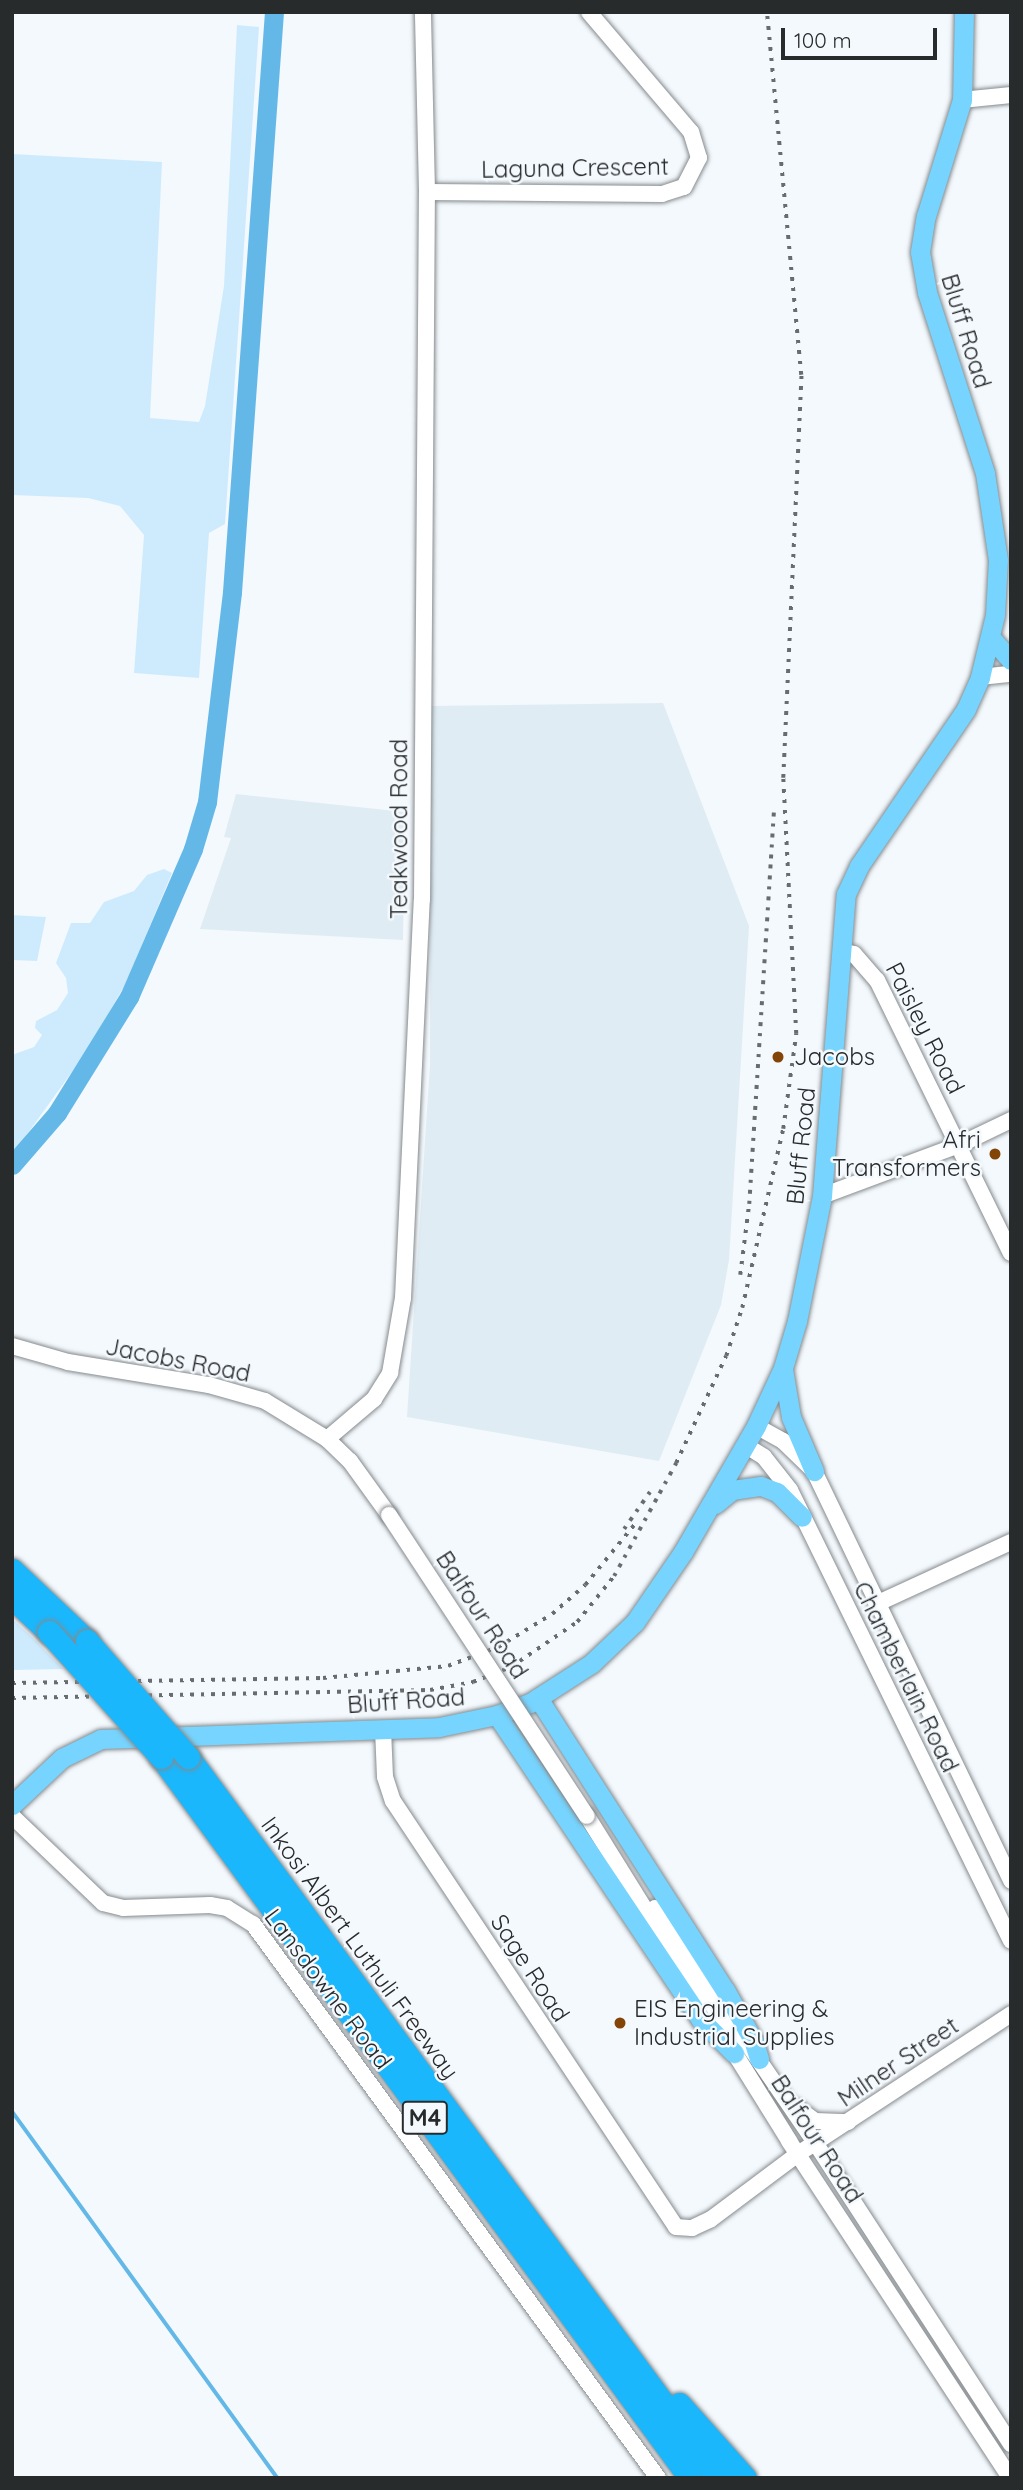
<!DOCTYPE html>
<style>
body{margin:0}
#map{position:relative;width:1023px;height:2490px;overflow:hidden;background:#f4f9fd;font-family:Quicksand,sans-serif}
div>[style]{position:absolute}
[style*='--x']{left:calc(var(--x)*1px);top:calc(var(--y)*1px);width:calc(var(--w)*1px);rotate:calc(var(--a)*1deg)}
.built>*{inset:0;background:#dfecf4}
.green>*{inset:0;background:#ceebfe}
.stream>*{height:3.5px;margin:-1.75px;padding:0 1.75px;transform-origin:1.75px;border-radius:1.75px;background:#64b8e8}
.river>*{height:19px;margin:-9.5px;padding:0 9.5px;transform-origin:9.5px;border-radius:9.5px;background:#64b8e8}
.roads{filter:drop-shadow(0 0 2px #858a8d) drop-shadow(0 0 2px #858a8d)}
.minor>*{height:16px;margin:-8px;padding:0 8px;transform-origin:8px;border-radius:8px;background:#fff}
.major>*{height:19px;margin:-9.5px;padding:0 9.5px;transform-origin:9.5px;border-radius:9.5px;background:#76d4fe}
.highway>*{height:23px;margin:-11.5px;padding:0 11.5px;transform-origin:11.5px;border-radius:11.5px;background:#1ab7fd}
.rail>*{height:3.5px;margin-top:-1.75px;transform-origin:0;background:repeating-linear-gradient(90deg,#686c6e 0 3.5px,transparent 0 10.5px)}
.bridges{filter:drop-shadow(0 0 2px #858a8d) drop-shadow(0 0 2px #858a8d)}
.minor-bridge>*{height:16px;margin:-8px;padding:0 8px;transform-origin:8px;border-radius:8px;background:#fff}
.highway-bridge>*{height:23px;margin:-11.5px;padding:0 11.5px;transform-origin:11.5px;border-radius:11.5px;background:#1ab7fd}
.dots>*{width:19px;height:19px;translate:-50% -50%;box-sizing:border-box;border:4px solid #f4f9fd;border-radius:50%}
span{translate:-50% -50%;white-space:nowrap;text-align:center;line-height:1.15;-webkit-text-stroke:5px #f4f9fd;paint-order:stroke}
.shield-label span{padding:2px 5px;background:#f4f9fd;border:2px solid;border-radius:5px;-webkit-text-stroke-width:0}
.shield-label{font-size:23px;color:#282b2c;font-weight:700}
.street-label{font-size:24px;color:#282b2c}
.poi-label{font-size:24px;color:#282b2c}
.left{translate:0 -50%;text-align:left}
.right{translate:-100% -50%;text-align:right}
.frame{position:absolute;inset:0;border:14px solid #282b2c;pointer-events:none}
.scale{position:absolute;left:781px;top:28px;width:156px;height:32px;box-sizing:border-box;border:4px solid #282b2c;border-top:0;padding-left:9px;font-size:21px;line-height:24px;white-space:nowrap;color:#282b2c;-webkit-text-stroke:5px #f4f9fd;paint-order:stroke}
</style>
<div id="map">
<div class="built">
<i style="clip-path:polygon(663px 703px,749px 926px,729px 1260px,721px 1305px,659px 1461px,407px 1417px,430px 1065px,431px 706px)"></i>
<i style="clip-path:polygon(236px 794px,405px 812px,403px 940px,200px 929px,231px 838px,224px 837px)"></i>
</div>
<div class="green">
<i style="clip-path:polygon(237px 25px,259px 27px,225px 524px,209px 533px,199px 678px,134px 673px,144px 535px,120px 506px,88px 498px,12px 495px,12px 154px,162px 162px,150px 418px,199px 422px,205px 406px,224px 286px)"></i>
<i style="clip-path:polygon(164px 869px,172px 873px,126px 983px,87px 1051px,12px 1155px,12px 1055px,34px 1047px,42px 1035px,35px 1028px,36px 1021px,57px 1010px,68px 993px,66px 978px,56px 963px,71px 923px,90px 923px,104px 902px,134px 891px,147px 875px)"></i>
<i style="clip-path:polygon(12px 915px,46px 917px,37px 961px,12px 960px)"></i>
<i style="clip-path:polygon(12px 1619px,32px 1637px,63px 1669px,12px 1670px)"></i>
</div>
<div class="stream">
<i style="--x:12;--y:2111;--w:453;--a:54.1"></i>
</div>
<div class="river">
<i style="--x:12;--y:1165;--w:69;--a:-49.1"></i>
<i style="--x:57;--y:1113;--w:137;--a:-58.2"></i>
<i style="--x:129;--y:997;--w:161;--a:-66.6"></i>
<i style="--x:193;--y:849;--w:49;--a:-73.4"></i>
<i style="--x:207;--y:802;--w:211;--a:-83.2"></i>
<i style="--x:232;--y:592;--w:582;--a:-85.86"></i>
</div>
<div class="roads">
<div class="minor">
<i style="--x:962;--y:100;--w:49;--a:-5.8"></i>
<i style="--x:427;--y:192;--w:235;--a:0.5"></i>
<i style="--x:662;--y:194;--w:23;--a:-18"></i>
<i style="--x:684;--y:187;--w:33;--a:-63"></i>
<i style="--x:699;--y:158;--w:27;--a:-107"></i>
<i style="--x:691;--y:132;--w:157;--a:-130.4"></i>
<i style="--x:980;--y:677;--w:31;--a:-6"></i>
<i style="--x:841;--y:951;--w:13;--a:13"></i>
<i style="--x:854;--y:954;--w:35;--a:49"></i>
<i style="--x:877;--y:980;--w:304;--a:63.9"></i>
<i style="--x:822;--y:1196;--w:146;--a:-20.4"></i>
<i style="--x:959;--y:1145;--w:58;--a:-25.7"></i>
<i style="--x:12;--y:1346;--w:58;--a:15.9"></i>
<i style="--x:68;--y:1362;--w:143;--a:9.3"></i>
<i style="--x:209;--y:1385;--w:58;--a:15.9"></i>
<i style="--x:265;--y:1401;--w:73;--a:31.5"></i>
<i style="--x:327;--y:1439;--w:32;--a:44"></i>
<i style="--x:350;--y:1461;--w:67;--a:54.2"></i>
<i style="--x:756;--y:1426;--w:31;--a:29"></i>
<i style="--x:783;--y:1441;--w:43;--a:44.1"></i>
<i style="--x:814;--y:1471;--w:455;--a:64.3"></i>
<i style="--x:327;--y:1439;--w:62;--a:-40.4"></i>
<i style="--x:374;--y:1399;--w:31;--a:-58"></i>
<i style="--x:390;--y:1373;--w:76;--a:-80.2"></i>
<i style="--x:403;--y:1298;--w:398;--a:-87.3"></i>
<i style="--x:422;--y:900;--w:708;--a:-89.6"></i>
<i style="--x:427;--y:192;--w:180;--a:-91.3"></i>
<i style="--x:745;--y:1445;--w:22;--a:32"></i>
<i style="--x:764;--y:1457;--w:42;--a:51.8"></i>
<i style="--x:790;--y:1490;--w:502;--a:63.89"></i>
<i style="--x:876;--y:1604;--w:149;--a:-24.7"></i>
<i style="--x:383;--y:1729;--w:48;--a:87.6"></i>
<i style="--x:385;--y:1777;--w:25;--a:72"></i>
<i style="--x:393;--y:1801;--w:511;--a:56.4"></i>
<i style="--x:676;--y:2227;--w:16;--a:4"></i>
<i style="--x:692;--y:2228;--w:21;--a:-25"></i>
<i style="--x:711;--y:2219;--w:109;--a:-36.8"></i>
<i style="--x:798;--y:2154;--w:255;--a:-33.3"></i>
<i style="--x:12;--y:1816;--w:126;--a:43.7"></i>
<i style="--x:103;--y:1903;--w:21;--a:14"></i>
<i style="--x:123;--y:1908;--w:87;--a:-2"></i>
<i style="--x:210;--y:1905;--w:17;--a:10"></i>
<i style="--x:227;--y:1908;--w:31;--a:32"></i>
<i style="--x:253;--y:1924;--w:686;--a:53.83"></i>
<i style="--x:587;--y:1816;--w:383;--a:58.1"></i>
<i style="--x:789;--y:2141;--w:403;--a:56.7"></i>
<i style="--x:655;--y:1908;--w:286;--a:55.7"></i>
<i style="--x:816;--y:2144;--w:358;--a:57"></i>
<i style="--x:796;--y:2107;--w:24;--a:36"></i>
<i style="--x:815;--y:2121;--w:33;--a:2"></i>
</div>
<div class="major">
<i style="--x:991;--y:638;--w:30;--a:48"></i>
<i style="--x:783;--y:1369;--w:49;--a:80.5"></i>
<i style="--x:791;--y:1417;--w:59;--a:66.9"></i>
<i style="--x:715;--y:1504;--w:22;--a:-39"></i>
<i style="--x:732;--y:1490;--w:29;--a:-8"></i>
<i style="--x:761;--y:1486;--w:17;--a:21"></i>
<i style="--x:777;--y:1492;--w:35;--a:45"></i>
<i style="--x:538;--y:1698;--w:347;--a:57.4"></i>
<i style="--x:725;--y:1990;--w:57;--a:60.8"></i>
<i style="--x:753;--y:2040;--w:20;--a:72"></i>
<i style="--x:497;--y:1715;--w:367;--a:56.2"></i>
<i style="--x:701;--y:2020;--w:47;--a:45"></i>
<i style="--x:12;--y:1805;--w:69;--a:-43.2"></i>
<i style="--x:62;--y:1758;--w:43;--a:-26"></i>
<i style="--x:101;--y:1739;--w:338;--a:-2"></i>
<i style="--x:439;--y:1727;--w:59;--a:-11.7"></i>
<i style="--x:497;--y:1715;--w:35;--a:-20"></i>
<i style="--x:530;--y:1703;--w:74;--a:-32.8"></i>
<i style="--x:592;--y:1663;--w:59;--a:-43.6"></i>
<i style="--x:635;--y:1622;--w:85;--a:-55.6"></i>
<i style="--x:683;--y:1552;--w:146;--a:-59.9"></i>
<i style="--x:756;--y:1426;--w:64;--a:-65"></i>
<i style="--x:783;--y:1368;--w:49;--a:-73.4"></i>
<i style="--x:797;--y:1321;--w:127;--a:-78.7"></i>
<i style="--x:822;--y:1196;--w:303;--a:-85.5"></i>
<i style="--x:846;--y:894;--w:31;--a:-65"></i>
<i style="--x:859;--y:866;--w:190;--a:-55.7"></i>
<i style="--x:966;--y:709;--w:35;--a:-66"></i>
<i style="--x:980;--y:677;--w:64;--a:-76.4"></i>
<i style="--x:995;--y:615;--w:55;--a:-86.9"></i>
<i style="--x:998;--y:560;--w:88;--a:-98.5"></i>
<i style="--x:985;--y:473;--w:190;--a:-107.8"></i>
<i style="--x:927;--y:292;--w:41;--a:-99.9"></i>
<i style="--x:920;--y:252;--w:36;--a:-81"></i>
<i style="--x:926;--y:216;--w:121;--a:-72.8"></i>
<i style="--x:962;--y:100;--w:88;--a:-88.7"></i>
</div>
<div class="highway">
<i style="--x:12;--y:1570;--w:103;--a:43.4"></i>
<i style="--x:12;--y:1597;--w:51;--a:43.4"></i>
<i style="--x:161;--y:1757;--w:894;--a:53.73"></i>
<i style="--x:188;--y:1757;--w:895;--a:53.68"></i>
<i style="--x:679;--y:2404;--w:99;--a:48.3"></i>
</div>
</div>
<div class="rail">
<i style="--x:740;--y:1275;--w:72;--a:-82.8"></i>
<i style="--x:749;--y:1204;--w:394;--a:-86.4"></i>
<i style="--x:624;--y:1529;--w:52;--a:-55.1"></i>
<i style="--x:12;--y:1683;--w:311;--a:-0.9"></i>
<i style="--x:323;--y:1678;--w:126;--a:-5.5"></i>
<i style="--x:448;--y:1666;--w:53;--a:-20.8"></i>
<i style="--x:498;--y:1647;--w:63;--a:-31.4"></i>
<i style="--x:552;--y:1614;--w:44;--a:-41.3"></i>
<i style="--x:585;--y:1585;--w:79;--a:-50.7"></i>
<i style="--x:12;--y:1698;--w:418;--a:-1.1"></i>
<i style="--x:430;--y:1690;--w:44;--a:-10.5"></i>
<i style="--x:473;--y:1682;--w:41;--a:-21.5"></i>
<i style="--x:511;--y:1667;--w:80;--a:-34.3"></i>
<i style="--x:577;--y:1622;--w:59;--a:-51.2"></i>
<i style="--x:614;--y:1576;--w:129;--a:-61.2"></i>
<i style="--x:676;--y:1463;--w:118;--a:-65"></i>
<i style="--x:726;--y:1356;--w:51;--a:-71.6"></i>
<i style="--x:742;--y:1308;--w:184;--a:-77.1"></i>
<i style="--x:783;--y:1129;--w:96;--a:-82.2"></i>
<i style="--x:796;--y:1034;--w:256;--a:-92.9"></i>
<i style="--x:783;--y:778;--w:403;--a:-87.4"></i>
<i style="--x:801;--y:375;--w:365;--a:-95.4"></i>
</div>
<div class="bridges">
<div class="minor-bridge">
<i style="--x:389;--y:1515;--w:360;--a:56.7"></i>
</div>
<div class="highway-bridge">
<i style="--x:49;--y:1632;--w:168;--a:48.1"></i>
<i style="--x:87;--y:1641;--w:154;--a:49"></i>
</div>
</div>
<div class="dots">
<i style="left:778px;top:1057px;background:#834408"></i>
<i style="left:995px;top:1154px;background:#834408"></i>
<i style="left:620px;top:2023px;background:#834408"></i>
</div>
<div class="shield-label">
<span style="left:425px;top:2118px">M4</span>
</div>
<div class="street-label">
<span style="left:575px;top:168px;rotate:-1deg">Laguna Crescent</span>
<span style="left:966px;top:331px;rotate:73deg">Bluff Road</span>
<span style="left:399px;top:829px;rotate:-90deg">Teakwood Road</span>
<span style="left:925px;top:1028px;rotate:63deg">Paisley Road</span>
<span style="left:801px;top:1146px;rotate:-84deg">Bluff Road</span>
<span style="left:178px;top:1360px;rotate:11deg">Jacobs Road</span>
<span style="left:482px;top:1615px;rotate:57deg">Balfour Road</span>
<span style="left:906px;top:1677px;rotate:64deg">Chamberlain Road</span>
<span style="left:406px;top:1701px;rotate:-4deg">Bluff Road</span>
<span style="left:360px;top:1948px;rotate:54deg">Inkosi Albert Luthuli Freeway</span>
<span style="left:530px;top:1968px;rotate:57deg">Sage Road</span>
<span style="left:328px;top:1989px;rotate:53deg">Lansdowne Road</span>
<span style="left:898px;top:2062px;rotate:-34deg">Milner Street</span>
<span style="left:817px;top:2139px;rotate:57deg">Balfour Road</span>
</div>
<div class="poi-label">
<span class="left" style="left:794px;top:1057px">Jacobs</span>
<span class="right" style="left:981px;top:1154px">Afri<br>Transformers</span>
<span class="left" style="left:634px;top:2023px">EIS Engineering &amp;<br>Industrial Supplies</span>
</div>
<div class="frame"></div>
<div class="scale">100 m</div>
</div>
